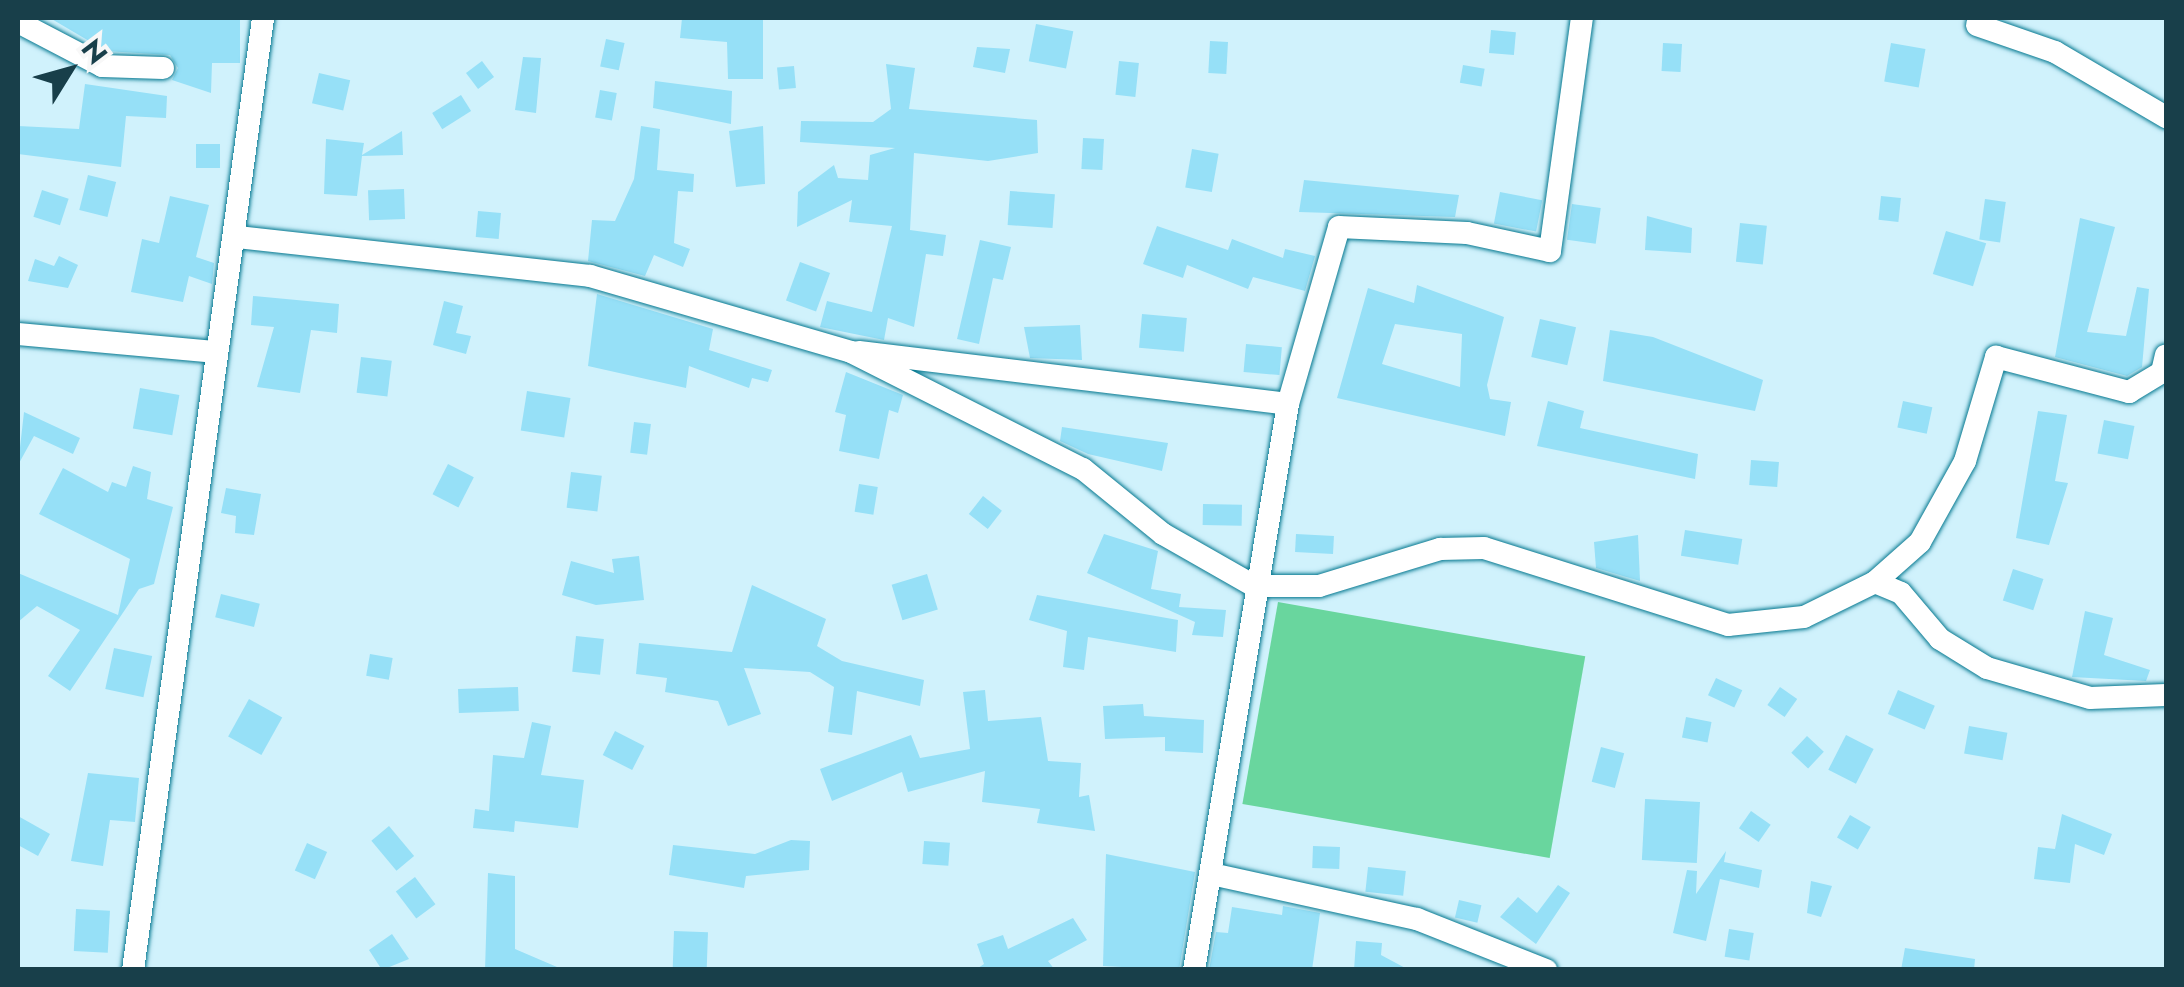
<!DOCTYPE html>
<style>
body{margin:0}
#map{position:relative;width:2184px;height:987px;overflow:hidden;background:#d0f2fc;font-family:Jost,sans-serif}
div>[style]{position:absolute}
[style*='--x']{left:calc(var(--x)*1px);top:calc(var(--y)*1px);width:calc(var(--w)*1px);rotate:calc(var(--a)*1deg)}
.green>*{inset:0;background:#69d69e;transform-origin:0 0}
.building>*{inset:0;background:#96e0f7;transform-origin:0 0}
.roads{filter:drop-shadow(0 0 2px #057890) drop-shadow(0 0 2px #057890)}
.minor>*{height:22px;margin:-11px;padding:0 11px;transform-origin:11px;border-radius:11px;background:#fff}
span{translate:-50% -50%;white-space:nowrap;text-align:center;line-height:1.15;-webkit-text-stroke:8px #f8f8f8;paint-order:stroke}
.frame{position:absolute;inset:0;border:20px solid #183f4a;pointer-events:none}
.north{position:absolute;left:20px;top:20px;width:100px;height:100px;-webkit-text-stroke:8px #f8f8f8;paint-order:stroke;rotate:53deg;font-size:28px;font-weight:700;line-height:40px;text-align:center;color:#183f4a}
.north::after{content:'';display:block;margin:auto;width:35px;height:45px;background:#183f4a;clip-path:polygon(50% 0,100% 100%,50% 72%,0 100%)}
</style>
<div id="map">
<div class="green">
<i style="left:1278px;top:602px;width:312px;height:205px;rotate:10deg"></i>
</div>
<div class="building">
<i style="clip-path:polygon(50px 18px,240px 18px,240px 63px,212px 63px,211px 93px,172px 80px,178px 68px,170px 55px,106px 51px)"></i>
<i style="clip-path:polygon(682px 18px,763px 18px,763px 79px,728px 79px,727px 42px,680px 38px)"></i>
<i style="left:1036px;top:24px;width:38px;height:38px;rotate:11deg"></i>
<i style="left:1491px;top:30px;width:25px;height:23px;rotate:5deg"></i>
<i style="left:606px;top:39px;width:19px;height:28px;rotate:12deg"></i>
<i style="left:1210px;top:41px;width:18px;height:32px;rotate:3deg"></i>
<i style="left:1663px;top:43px;width:19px;height:28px;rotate:3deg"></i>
<i style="left:1891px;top:43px;width:35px;height:39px;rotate:10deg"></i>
<i style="clip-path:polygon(977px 47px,1010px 49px,1005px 73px,973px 67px)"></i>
<i style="clip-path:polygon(523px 57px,541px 58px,536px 113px,515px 110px)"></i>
<i style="left:482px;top:61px;width:20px;height:20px;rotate:53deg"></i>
<i style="left:1119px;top:61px;width:20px;height:34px;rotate:6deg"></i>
<i style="clip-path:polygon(886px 64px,915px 68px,909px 109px,1037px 120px,1038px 153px,988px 161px,914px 153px,910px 230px,946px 235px,943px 256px,926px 254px,914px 327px,888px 318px,884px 340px,820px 327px,827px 301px,872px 312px,892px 226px,849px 222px,852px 200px,797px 227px,798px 192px,834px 165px,838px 178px,868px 180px,870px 155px,895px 148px,800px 142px,801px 121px,873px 122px,891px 109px)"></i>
<i style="left:1463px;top:65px;width:22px;height:18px;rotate:10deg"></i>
<i style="left:794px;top:66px;width:22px;height:17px;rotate:85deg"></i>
<i style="left:319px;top:73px;width:32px;height:31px;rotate:13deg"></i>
<i style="clip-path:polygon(655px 81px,732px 91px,731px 124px,653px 108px)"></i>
<i style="clip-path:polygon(85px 84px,167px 96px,166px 118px,126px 116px,121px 167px,18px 154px,18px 126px,79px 129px)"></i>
<i style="left:600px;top:90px;width:17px;height:28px;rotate:10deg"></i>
<i style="left:461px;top:95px;width:19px;height:34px;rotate:58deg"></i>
<i style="clip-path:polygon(641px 126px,660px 129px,657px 170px,694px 174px,693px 192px,678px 191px,674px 243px,690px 249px,683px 267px,654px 255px,645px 276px,588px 261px,592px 220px,615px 221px,634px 179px)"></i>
<i style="clip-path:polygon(763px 126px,765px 184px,736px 187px,729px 131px)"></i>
<i style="clip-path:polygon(402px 131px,403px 155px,362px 156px,357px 196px,324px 194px,326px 139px,364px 143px,362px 155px)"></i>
<i style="left:1083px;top:138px;width:21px;height:31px;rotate:3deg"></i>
<i style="left:196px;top:144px;width:24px;height:24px"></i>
<i style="left:1192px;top:149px;width:27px;height:39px;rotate:10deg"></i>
<i style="left:88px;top:175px;width:29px;height:36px;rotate:14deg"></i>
<i style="clip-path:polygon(1304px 180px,1459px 195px,1455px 217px,1299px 212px)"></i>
<i style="left:404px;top:189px;width:30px;height:36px;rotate:88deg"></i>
<i style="left:42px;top:190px;width:28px;height:28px;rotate:18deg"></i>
<i style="left:1010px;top:191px;width:45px;height:34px;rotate:4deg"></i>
<i style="left:1500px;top:192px;width:43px;height:32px;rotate:11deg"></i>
<i style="clip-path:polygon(170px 196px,209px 205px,196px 257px,214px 263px,212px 284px,189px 276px,183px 302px,131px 292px,142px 239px,159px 243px)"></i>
<i style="left:1881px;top:196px;width:20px;height:24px;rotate:6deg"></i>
<i style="left:1985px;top:199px;width:21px;height:41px;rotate:8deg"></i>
<i style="left:1572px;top:204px;width:29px;height:36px;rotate:8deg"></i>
<i style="left:478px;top:211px;width:23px;height:26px;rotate:5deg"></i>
<i style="clip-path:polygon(1647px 216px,1692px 228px,1691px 253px,1645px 250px)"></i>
<i style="clip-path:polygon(2080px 218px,2115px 227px,2087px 332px,2126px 336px,2137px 287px,2149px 289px,2142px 367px,2127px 376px,2055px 357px)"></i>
<i style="left:1740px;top:223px;width:27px;height:39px;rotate:6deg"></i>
<i style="clip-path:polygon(1157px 226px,1228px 250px,1232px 239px,1283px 258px,1285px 249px,1315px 256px,1305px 291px,1253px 277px,1248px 289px,1187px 265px,1183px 278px,1143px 264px)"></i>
<i style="left:1946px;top:231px;width:42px;height:45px;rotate:17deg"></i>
<i style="clip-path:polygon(980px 240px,1011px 247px,1003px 280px,993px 278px,979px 344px,957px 339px)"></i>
<i style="clip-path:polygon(59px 256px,78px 265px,68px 288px,28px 281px,35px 259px,54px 266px)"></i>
<i style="left:800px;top:262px;width:32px;height:41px;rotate:20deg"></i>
<i style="clip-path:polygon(evenodd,1417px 285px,1504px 317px,1487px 385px,1490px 399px,1511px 402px,1505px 436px,1337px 398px,1368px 288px,1414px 303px,1417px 285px,1395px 324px,1462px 334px,1460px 387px,1382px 364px,1395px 324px)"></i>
<i style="clip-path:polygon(597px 294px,713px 329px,709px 350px,772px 370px,768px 382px,752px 378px,749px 388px,689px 366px,686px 388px,588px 366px)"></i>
<i style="clip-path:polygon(253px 296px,339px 304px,337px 333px,311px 330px,300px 393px,257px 387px,274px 327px,251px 325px)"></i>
<i style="clip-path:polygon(444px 301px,463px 306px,456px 333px,471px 336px,466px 354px,433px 345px)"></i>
<i style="left:1142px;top:314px;width:45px;height:34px;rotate:5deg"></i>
<i style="left:1540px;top:319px;width:37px;height:39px;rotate:13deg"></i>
<i style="clip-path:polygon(1080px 325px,1082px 360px,1030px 358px,1024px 327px)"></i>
<i style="clip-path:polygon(1610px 330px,1653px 337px,1763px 380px,1755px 411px,1603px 381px)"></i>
<i style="left:1246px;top:344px;width:36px;height:28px;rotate:5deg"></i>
<i style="left:361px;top:357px;width:31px;height:36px;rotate:7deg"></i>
<i style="clip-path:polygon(846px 372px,903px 395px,898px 413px,889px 410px,879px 459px,839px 451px,846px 415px,835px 412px)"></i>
<i style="left:140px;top:388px;width:40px;height:41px;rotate:10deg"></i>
<i style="left:527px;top:391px;width:44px;height:40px;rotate:9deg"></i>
<i style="clip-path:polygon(1548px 401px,1584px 411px,1580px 428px,1698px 454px,1695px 479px,1537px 446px)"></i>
<i style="left:1903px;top:401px;width:30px;height:27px;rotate:12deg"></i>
<i style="clip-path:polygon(2038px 411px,2067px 415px,2055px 481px,2068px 483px,2049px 545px,2016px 538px)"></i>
<i style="clip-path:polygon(24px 412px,80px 438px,73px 454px,34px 436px,18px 465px)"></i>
<i style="left:2104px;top:420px;width:31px;height:34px;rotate:11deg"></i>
<i style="left:634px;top:422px;width:17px;height:31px;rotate:7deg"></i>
<i style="clip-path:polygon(1062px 427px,1168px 443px,1162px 471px,1088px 454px,1060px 441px)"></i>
<i style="left:1751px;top:460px;width:28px;height:25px;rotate:4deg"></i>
<i style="left:448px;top:464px;width:29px;height:34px;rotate:27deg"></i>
<i style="clip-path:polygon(133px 466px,151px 472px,147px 499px,173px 507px,154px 584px,139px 589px,70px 691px,48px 676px,80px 630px,37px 606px,18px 622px,18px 573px,118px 615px,130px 559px,39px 514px,63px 468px,108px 492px,112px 482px,126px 487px)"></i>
<i style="left:571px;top:472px;width:31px;height:36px;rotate:7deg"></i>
<i style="left:859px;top:484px;width:19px;height:28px;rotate:9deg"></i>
<i style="clip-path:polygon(226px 488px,261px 494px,254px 535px,235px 533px,236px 516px,221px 513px)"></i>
<i style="left:983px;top:496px;width:24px;height:23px;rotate:38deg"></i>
<i style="left:1203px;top:504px;width:39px;height:21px;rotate:1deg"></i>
<i style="left:1685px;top:530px;width:58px;height:26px;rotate:9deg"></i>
<i style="clip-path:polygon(1104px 534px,1158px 551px,1151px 589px,1181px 594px,1179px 607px,1226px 610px,1223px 637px,1192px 635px,1195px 622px,1087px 573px)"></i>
<i style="left:1296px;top:534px;width:38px;height:18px;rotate:3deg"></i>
<i style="clip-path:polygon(1638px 535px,1640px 581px,1596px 568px,1594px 542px)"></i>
<i style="clip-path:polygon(639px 556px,644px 600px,596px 605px,562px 595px,571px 561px,614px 573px,612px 559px)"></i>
<i style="left:2013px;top:569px;width:32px;height:33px;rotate:18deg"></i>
<i style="left:927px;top:574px;width:37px;height:37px;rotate:73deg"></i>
<i style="clip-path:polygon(752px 585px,826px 619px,817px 646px,842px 661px,924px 680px,920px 706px,857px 691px,852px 735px,828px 732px,834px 687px,810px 672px,744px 668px,761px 714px,728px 726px,718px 701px,665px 692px,667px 678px,636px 674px,639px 643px,732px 652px)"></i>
<i style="left:221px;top:594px;width:40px;height:24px;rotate:14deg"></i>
<i style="clip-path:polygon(1037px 595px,1178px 620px,1176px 652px,1088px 637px,1084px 670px,1063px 667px,1067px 631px,1029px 620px)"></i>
<i style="clip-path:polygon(2085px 611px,2113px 618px,2104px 655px,2150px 670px,2146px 681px,2072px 677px)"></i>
<i style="left:576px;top:636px;width:28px;height:36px;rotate:6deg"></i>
<i style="left:114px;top:648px;width:39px;height:42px;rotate:12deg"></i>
<i style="left:370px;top:654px;width:23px;height:22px;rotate:10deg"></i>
<i style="left:1716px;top:678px;width:29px;height:19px;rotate:25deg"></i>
<i style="left:518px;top:687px;width:24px;height:60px;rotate:88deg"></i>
<i style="left:1780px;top:687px;width:21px;height:22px;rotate:35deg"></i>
<i style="clip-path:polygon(985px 690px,988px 721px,1041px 717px,1048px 761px,1081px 763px,1079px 797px,1089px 795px,1095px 831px,1037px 823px,1040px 809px,982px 802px,985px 771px,908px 792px,902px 772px,832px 801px,820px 769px,911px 735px,920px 758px,970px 749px,963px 692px)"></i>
<i style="left:1898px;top:690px;width:40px;height:26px;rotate:23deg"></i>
<i style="left:249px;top:699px;width:38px;height:43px;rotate:29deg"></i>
<i style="clip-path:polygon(1143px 704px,1144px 716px,1204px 720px,1203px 753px,1165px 751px,1165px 737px,1105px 739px,1103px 706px)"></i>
<i style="left:1686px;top:717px;width:26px;height:21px;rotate:11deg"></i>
<i style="clip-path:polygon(532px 722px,551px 726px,541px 775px,584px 780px,578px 828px,515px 821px,514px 832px,473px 828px,475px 809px,489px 811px,493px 755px,524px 758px)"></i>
<i style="left:1969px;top:726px;width:39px;height:28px;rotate:10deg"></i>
<i style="left:615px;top:731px;width:33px;height:27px;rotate:27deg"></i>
<i style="left:1846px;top:735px;width:31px;height:39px;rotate:27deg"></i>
<i style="left:1807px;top:736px;width:23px;height:23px;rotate:43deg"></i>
<i style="left:1601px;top:747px;width:24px;height:36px;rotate:15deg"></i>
<i style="clip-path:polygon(88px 773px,139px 778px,135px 822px,110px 820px,103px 866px,71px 861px)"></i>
<i style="left:1700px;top:802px;width:61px;height:55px;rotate:93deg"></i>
<i style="left:1751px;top:811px;width:24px;height:21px;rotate:35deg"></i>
<i style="clip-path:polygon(2062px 814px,2112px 834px,2104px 855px,2075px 844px,2070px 883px,2034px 879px,2038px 847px,2055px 849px)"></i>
<i style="left:1850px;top:815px;width:24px;height:26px;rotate:30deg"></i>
<i style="clip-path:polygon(18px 816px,50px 834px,38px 856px,18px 845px)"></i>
<i style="left:389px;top:826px;width:39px;height:23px;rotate:50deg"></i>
<i style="clip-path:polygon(791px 840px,810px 841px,809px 870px,746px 876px,744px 888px,669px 875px,673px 845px,755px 854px)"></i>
<i style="left:924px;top:841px;width:26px;height:23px;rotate:4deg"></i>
<i style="left:307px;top:843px;width:22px;height:30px;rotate:24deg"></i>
<i style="left:1313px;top:846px;width:27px;height:22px;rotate:2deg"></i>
<i style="clip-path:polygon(1726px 851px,1724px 862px,1762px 870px,1759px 888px,1720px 879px,1706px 941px,1673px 933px,1687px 870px,1697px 871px,1696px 894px)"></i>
<i style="clip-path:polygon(1106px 854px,1195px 872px,1179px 970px,1103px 966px)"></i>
<i style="left:1368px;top:867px;width:38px;height:25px;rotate:6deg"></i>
<i style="clip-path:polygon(488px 873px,515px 876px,515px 949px,564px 970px,485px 970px)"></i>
<i style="left:415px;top:877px;width:34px;height:24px;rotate:53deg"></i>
<i style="clip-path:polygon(1811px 881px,1832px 886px,1821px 917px,1807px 913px)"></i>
<i style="clip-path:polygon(1558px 885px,1570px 893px,1536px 944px,1500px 917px,1518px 897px,1537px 913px)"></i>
<i style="left:1459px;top:900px;width:23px;height:18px;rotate:13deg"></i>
<i style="clip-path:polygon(1283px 906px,1320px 913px,1312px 970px,1209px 970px,1216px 932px,1228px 933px,1232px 907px,1282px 915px)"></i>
<i style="left:76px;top:909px;width:34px;height:42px;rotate:3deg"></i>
<i style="clip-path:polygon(1073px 918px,1087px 940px,1048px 961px,1055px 970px,975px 970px,984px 964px,977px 944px,1003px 935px,1008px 949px)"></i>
<i style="left:1729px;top:929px;width:25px;height:28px;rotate:9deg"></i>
<i style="left:674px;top:931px;width:34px;height:38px;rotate:2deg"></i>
<i style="clip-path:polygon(392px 934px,409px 959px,382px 970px,369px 950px)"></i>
<i style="clip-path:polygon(1356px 941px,1382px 943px,1381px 955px,1409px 970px,1354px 970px)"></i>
<i style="clip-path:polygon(1905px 948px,1975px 959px,1974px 970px,1901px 970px)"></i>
</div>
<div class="roads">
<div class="minor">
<i style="--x:18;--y:22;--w:95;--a:27.6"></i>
<i style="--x:102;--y:66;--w:61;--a:1.9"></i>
<i style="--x:1977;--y:25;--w:83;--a:19.1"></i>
<i style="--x:2055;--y:52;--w:129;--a:30.4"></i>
<i style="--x:237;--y:237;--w:355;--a:6.3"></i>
<i style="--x:590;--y:276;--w:272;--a:16.2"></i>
<i style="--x:851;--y:352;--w:260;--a:26.8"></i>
<i style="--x:1083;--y:469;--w:103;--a:39.1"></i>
<i style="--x:1163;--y:534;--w:105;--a:29.7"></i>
<i style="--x:1254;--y:586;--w:65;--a:0"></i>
<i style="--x:1319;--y:586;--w:127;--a:-17"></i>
<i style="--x:1440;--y:549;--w:44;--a:-1.3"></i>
<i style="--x:1484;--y:548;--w:256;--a:17.5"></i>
<i style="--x:1728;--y:625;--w:76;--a:-6"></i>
<i style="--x:1804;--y:617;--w:79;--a:-26.2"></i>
<i style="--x:1875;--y:582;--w:60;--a:-41.6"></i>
<i style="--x:1920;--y:542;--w:93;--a:-60.9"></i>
<i style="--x:1965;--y:461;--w:109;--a:-73.4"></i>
<i style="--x:1996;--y:357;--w:138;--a:14.7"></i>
<i style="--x:2129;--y:392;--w:39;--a:-31"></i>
<i style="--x:2162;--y:372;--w:17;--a:-77"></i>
<i style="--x:18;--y:334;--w:197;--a:5.2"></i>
<i style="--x:859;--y:352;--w:432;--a:6.9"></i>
<i style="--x:1288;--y:404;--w:574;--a:99.43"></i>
<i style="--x:1288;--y:404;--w:184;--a:-73.9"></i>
<i style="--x:1339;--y:227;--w:128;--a:2.7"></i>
<i style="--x:1467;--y:233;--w:85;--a:12.2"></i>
<i style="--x:1550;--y:251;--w:235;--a:-82.2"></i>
<i style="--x:1875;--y:582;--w:28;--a:23"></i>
<i style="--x:1901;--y:593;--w:60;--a:49.7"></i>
<i style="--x:1940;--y:639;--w:55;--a:31.7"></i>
<i style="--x:1987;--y:668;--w:107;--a:16.2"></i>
<i style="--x:2090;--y:698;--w:76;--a:-2.3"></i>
<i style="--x:1212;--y:874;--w:210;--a:12.4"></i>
<i style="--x:1417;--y:919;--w:139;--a:21.6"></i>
<i style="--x:133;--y:970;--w:961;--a:-82.22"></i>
</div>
</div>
<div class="frame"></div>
<div class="north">N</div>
</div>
